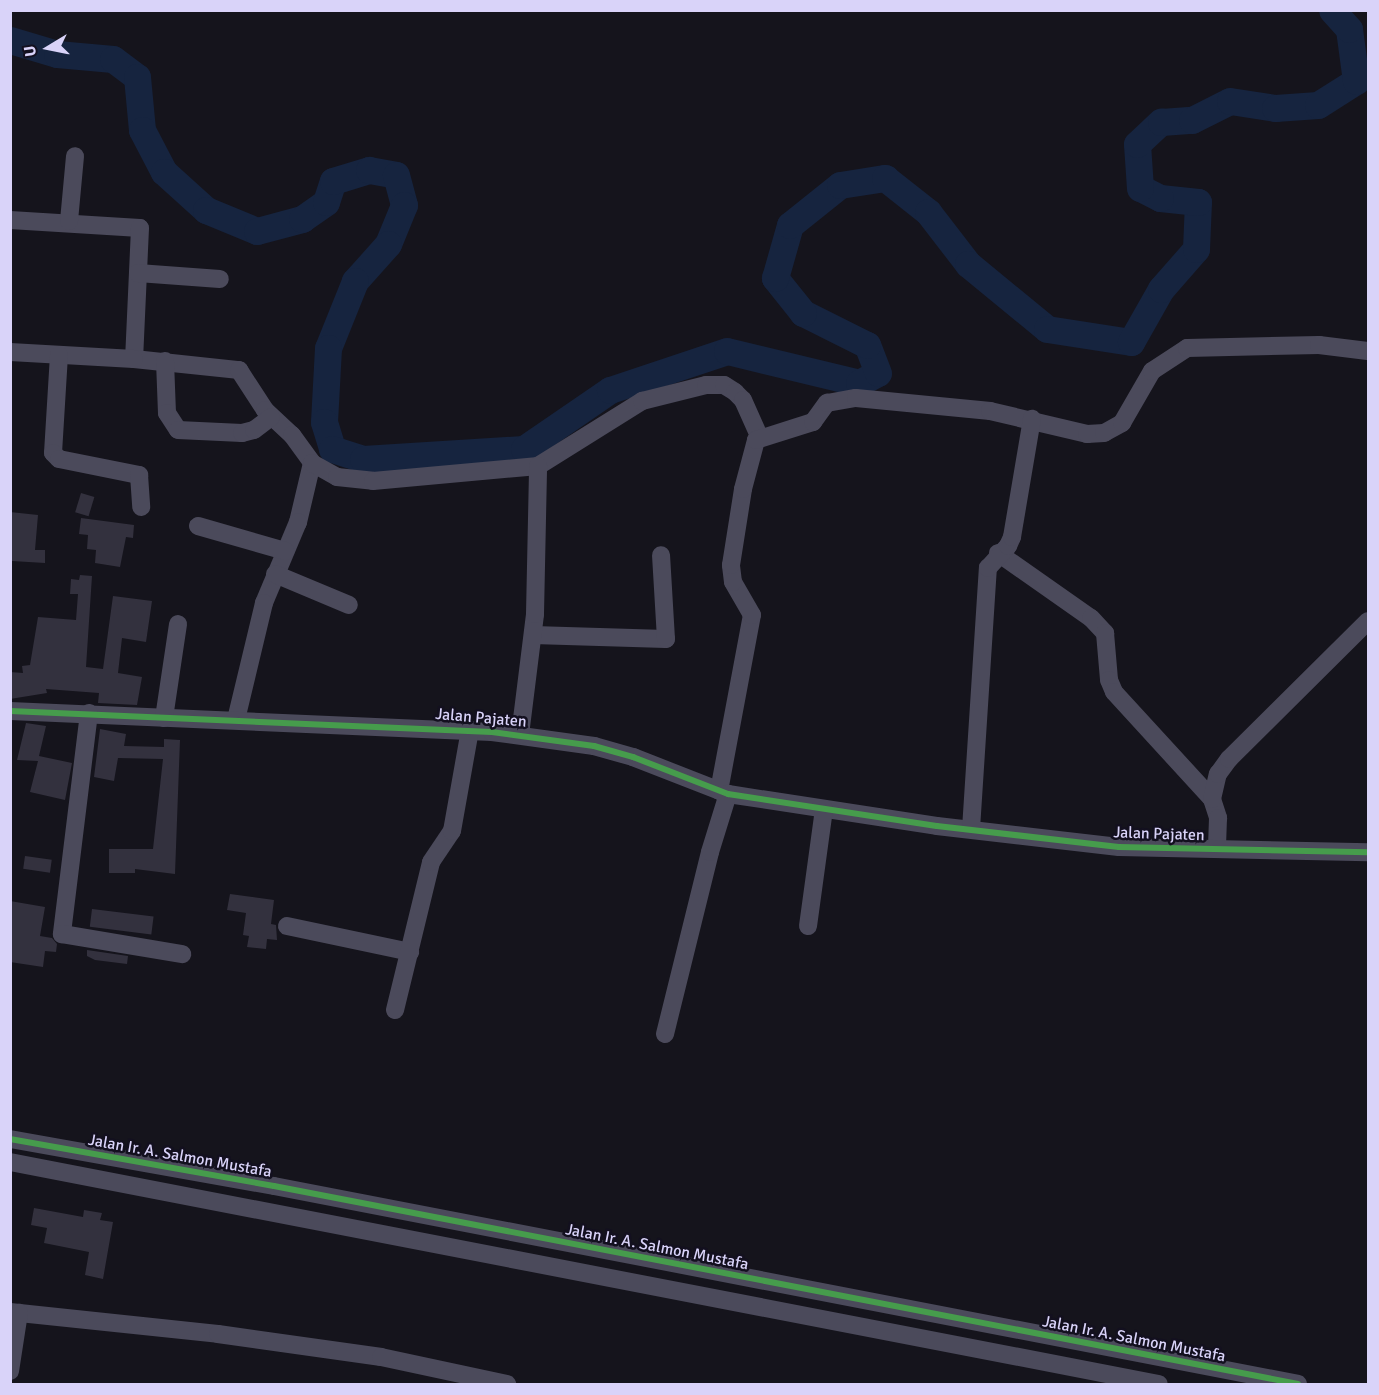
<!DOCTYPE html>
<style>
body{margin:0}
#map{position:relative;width:1379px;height:1395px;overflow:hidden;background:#15141c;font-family:Signika,sans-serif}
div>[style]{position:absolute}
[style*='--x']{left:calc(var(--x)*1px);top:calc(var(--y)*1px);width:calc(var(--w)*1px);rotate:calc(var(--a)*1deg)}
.river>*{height:27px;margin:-13.5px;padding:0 13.5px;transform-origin:13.5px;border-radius:13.5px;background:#16243f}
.building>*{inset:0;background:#33313e;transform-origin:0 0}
.minor>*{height:18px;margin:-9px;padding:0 9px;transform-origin:9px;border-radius:9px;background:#4b4a5b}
.cycleway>*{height:6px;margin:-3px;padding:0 3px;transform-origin:3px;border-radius:3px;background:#469c4c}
span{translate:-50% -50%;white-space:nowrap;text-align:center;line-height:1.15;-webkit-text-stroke:5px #13101f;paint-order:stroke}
.street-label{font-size:16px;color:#d9d3f9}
.frame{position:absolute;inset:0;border:12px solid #d9d3f9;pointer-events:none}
.north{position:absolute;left:18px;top:18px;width:60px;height:60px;-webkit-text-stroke:4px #13101f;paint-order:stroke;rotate:260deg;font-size:16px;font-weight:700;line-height:24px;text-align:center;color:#d9d3f9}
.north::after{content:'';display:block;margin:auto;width:21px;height:27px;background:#d9d3f9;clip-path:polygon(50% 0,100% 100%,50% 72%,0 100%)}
</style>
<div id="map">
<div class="river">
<i style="--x:10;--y:40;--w:49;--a:16.6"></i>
<i style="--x:57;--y:54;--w:56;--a:5.1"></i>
<i style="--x:113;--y:59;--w:30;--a:37"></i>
<i style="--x:137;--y:77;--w:53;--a:84.6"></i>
<i style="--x:142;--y:130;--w:47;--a:62.4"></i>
<i style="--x:164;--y:172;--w:57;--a:42.1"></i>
<i style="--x:206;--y:210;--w:55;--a:22.4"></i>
<i style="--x:257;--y:231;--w:47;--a:-14.9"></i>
<i style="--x:302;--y:219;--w:29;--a:-35"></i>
<i style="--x:326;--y:202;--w:22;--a:-72"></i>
<i style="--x:333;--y:181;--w:38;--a:-17"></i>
<i style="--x:369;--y:170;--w:27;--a:10"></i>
<i style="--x:396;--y:175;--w:31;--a:75"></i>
<i style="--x:404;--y:205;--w:42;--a:112.3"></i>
<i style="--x:388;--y:244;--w:50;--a:131.7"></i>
<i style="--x:355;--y:281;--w:72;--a:111.9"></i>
<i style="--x:328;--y:348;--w:74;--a:93.1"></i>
<i style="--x:324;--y:422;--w:28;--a:73"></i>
<i style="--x:332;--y:449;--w:33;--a:18"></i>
<i style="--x:363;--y:459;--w:161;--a:-3.6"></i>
<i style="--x:524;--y:449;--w:104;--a:-34.5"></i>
<i style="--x:610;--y:390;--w:123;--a:-18.4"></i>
<i style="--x:727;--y:351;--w:136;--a:13.6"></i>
<i style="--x:859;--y:383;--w:21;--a:-28"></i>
<i style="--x:878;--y:373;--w:30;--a:-111"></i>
<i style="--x:867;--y:345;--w:72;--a:-153.4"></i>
<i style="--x:803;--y:313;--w:45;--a:-128.7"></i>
<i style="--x:775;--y:278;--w:55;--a:-74.2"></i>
<i style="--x:790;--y:225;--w:64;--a:-38.7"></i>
<i style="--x:840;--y:185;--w:46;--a:-8.8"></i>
<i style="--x:885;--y:178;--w:55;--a:38.3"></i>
<i style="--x:928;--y:212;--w:66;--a:52.4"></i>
<i style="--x:968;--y:264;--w:102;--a:39.4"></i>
<i style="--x:1047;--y:329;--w:85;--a:8.8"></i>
<i style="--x:1131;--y:342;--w:61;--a:-60.5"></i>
<i style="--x:1161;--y:289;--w:53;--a:-48.8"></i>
<i style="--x:1196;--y:249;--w:47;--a:-87.6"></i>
<i style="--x:1198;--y:202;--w:38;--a:-174"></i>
<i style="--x:1160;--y:198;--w:22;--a:-153"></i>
<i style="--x:1140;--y:188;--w:44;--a:-93.9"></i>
<i style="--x:1137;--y:144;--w:33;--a:-43"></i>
<i style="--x:1161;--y:122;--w:31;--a:-4"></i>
<i style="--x:1192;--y:120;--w:42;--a:-26.6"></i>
<i style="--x:1230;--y:101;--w:46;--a:8.8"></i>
<i style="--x:1275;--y:108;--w:43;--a:-4"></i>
<i style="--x:1318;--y:105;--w:45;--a:-32.3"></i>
<i style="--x:1356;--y:81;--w:52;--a:-97.7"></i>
<i style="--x:1349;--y:29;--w:25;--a:-132"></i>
</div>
<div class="building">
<i style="left:81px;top:493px;width:14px;height:20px;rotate:17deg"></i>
<i style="clip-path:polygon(10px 512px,38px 515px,35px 550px,45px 550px,45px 563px,12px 561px)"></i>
<i style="clip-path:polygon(81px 518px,134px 525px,133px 538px,126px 537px,120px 567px,95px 563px,96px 550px,87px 549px,88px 535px,79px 534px)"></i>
<i style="clip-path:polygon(80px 575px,92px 576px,86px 667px,103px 669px,113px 596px,152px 601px,146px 642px,122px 638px,118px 673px,142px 677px,137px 705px,98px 703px,99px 693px,46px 689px,47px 693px,10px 699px,10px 672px,23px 673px,22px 666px,30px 665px,38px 617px,76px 620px,78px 594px,70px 594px,71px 579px,79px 580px)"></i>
<i style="clip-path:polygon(26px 723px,46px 726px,39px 756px,72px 763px,65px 800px,30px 792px,38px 761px,17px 760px)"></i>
<i style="clip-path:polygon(100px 729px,126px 734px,124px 746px,164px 747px,164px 739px,180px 740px,175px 874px,135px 869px,135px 873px,109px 873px,109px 849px,153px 849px,163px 759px,118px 758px,114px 781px,94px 777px)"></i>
<i style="left:25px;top:856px;width:27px;height:13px;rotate:8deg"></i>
<i style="clip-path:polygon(230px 894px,274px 900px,271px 924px,276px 925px,277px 940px,267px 939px,266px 949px,247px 947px,249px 936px,243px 935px,246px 913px,227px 910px)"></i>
<i style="clip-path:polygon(10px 901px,45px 907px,40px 936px,52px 938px,57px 944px,56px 952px,45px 951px,43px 967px,10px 962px)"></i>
<i style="left:92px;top:909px;width:62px;height:18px;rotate:7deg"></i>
<i style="clip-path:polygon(87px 950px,128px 956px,127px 964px,95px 960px,87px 956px)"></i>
<i style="clip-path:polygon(34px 1208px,83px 1217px,84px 1210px,102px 1213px,100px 1220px,113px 1222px,103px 1279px,85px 1275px,89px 1252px,44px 1243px,47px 1228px,31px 1225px)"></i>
</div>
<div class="minor">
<i style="--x:10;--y:220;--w:130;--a:3.5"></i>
<i style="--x:140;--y:228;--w:131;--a:92.6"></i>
<i style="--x:134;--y:359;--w:106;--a:6"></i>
<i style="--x:239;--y:370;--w:48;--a:57"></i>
<i style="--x:265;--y:410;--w:37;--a:43"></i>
<i style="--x:292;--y:435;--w:34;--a:54"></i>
<i style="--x:312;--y:463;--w:61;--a:103.3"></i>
<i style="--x:298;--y:522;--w:88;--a:112.8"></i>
<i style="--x:264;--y:603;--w:120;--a:103.5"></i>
<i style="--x:69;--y:221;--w:65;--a:-84.7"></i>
<i style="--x:138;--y:273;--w:82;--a:4.2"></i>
<i style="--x:10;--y:352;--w:124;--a:3.2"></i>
<i style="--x:59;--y:355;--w:98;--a:93.5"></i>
<i style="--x:53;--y:453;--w:8;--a:45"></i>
<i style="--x:59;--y:459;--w:82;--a:11.3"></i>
<i style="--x:139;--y:475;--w:32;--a:86"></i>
<i style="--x:165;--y:361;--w:52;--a:87.8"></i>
<i style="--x:167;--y:413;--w:20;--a:57"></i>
<i style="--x:178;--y:430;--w:64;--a:2.7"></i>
<i style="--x:242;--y:433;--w:12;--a:-14"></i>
<i style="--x:254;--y:430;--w:21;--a:-37"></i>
<i style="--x:312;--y:463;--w:29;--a:29"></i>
<i style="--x:337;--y:477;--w:36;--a:6"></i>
<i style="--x:373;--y:481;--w:166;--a:-5.2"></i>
<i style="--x:538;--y:466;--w:123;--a:-32"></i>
<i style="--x:642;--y:401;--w:66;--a:-14"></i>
<i style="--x:706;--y:385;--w:18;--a:0"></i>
<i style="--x:724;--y:385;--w:13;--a:32"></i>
<i style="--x:735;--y:392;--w:11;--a:45"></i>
<i style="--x:743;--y:400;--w:42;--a:65.9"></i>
<i style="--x:198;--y:526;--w:91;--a:16"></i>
<i style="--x:998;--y:553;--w:113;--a:35"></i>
<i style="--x:1091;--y:618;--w:21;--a:47"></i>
<i style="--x:1105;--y:633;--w:47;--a:85.1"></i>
<i style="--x:1109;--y:680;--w:13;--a:67"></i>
<i style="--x:1114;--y:692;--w:145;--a:47.5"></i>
<i style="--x:1212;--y:799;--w:20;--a:72"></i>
<i style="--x:1218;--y:818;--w:31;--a:92"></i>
<i style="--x:275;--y:574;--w:80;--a:22.7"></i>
<i style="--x:533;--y:635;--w:133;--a:1.7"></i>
<i style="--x:666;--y:639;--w:84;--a:-93.4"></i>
<i style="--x:10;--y:711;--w:482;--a:2.5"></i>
<i style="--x:492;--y:732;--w:103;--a:7.8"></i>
<i style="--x:594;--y:746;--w:41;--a:15.8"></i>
<i style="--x:633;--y:757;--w:102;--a:21.3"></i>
<i style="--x:728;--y:794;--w:211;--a:8.7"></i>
<i style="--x:937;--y:826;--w:183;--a:6.6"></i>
<i style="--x:1119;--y:847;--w:249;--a:1.2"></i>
<i style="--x:89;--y:713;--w:223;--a:97"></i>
<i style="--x:62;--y:934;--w:122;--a:9.5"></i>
<i style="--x:164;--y:718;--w:95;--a:-81.5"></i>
<i style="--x:520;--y:735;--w:122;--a:-82.9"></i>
<i style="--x:535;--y:614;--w:148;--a:-88.8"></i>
<i style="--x:719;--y:791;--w:179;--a:-79.4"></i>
<i style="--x:752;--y:615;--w:38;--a:-120"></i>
<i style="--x:733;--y:582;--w:17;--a:-97"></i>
<i style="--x:731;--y:565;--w:77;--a:-81"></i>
<i style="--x:743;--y:489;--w:51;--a:-75.1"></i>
<i style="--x:756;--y:440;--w:60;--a:-17.5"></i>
<i style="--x:813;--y:422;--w:24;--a:-54"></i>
<i style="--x:827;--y:403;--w:29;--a:-10"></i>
<i style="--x:856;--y:398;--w:135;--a:5.5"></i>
<i style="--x:990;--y:411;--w:100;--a:13.3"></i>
<i style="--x:1087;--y:434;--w:17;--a:-3"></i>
<i style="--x:1104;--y:433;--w:21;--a:-29"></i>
<i style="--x:1122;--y:423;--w:60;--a:-60"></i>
<i style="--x:1152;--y:371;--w:42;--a:-33.3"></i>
<i style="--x:1187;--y:348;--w:132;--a:-1.3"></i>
<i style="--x:1319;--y:345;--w:49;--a:7"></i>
<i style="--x:1212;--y:799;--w:26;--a:-77"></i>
<i style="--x:1218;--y:774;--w:19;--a:-54"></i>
<i style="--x:1229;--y:759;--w:196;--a:-44.8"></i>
<i style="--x:971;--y:829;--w:262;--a:-86.3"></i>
<i style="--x:988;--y:568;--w:30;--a:-48"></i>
<i style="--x:1008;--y:546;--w:10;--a:-66"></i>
<i style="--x:1012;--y:537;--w:120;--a:-80.4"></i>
<i style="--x:287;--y:926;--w:126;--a:11.9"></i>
<i style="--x:808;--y:926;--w:118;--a:-82.2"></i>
<i style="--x:395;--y:1010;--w:152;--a:-76.3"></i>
<i style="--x:431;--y:862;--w:37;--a:-56"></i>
<i style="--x:452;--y:831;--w:103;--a:-79.9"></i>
<i style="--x:665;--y:1034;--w:187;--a:-76.1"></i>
<i style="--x:710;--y:852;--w:61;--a:-72.8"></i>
<i style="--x:10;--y:1139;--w:268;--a:10.1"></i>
<i style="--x:274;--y:1186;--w:1043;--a:10.94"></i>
<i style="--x:10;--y:1162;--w:1170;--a:10.94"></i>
<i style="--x:10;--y:1312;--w:209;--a:6"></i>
<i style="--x:218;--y:1334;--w:165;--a:8"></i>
<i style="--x:381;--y:1357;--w:129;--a:12.1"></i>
<i style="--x:10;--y:1371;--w:59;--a:-81.2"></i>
</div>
<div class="cycleway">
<i style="--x:10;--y:711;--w:482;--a:2.5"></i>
<i style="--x:492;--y:732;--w:103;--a:7.8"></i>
<i style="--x:594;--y:746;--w:41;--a:15.8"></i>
<i style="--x:633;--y:757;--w:102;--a:21.3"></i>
<i style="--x:728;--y:794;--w:211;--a:8.7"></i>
<i style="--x:937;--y:826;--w:183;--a:6.6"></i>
<i style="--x:1119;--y:847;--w:249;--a:1.2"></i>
<i style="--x:10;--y:1139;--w:268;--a:10.1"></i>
<i style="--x:274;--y:1186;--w:1043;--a:10.94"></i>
</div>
<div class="street-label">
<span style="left:481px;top:718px;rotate:5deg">Jalan Pajaten</span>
<span style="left:1159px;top:834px;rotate:2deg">Jalan Pajaten</span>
<span style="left:180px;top:1156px;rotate:10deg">Jalan Ir. A. Salmon Mustafa</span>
<span style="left:657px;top:1247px;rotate:11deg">Jalan Ir. A. Salmon Mustafa</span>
<span style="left:1134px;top:1339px;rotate:11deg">Jalan Ir. A. Salmon Mustafa</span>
</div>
<div class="frame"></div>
<div class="north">U</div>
</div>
